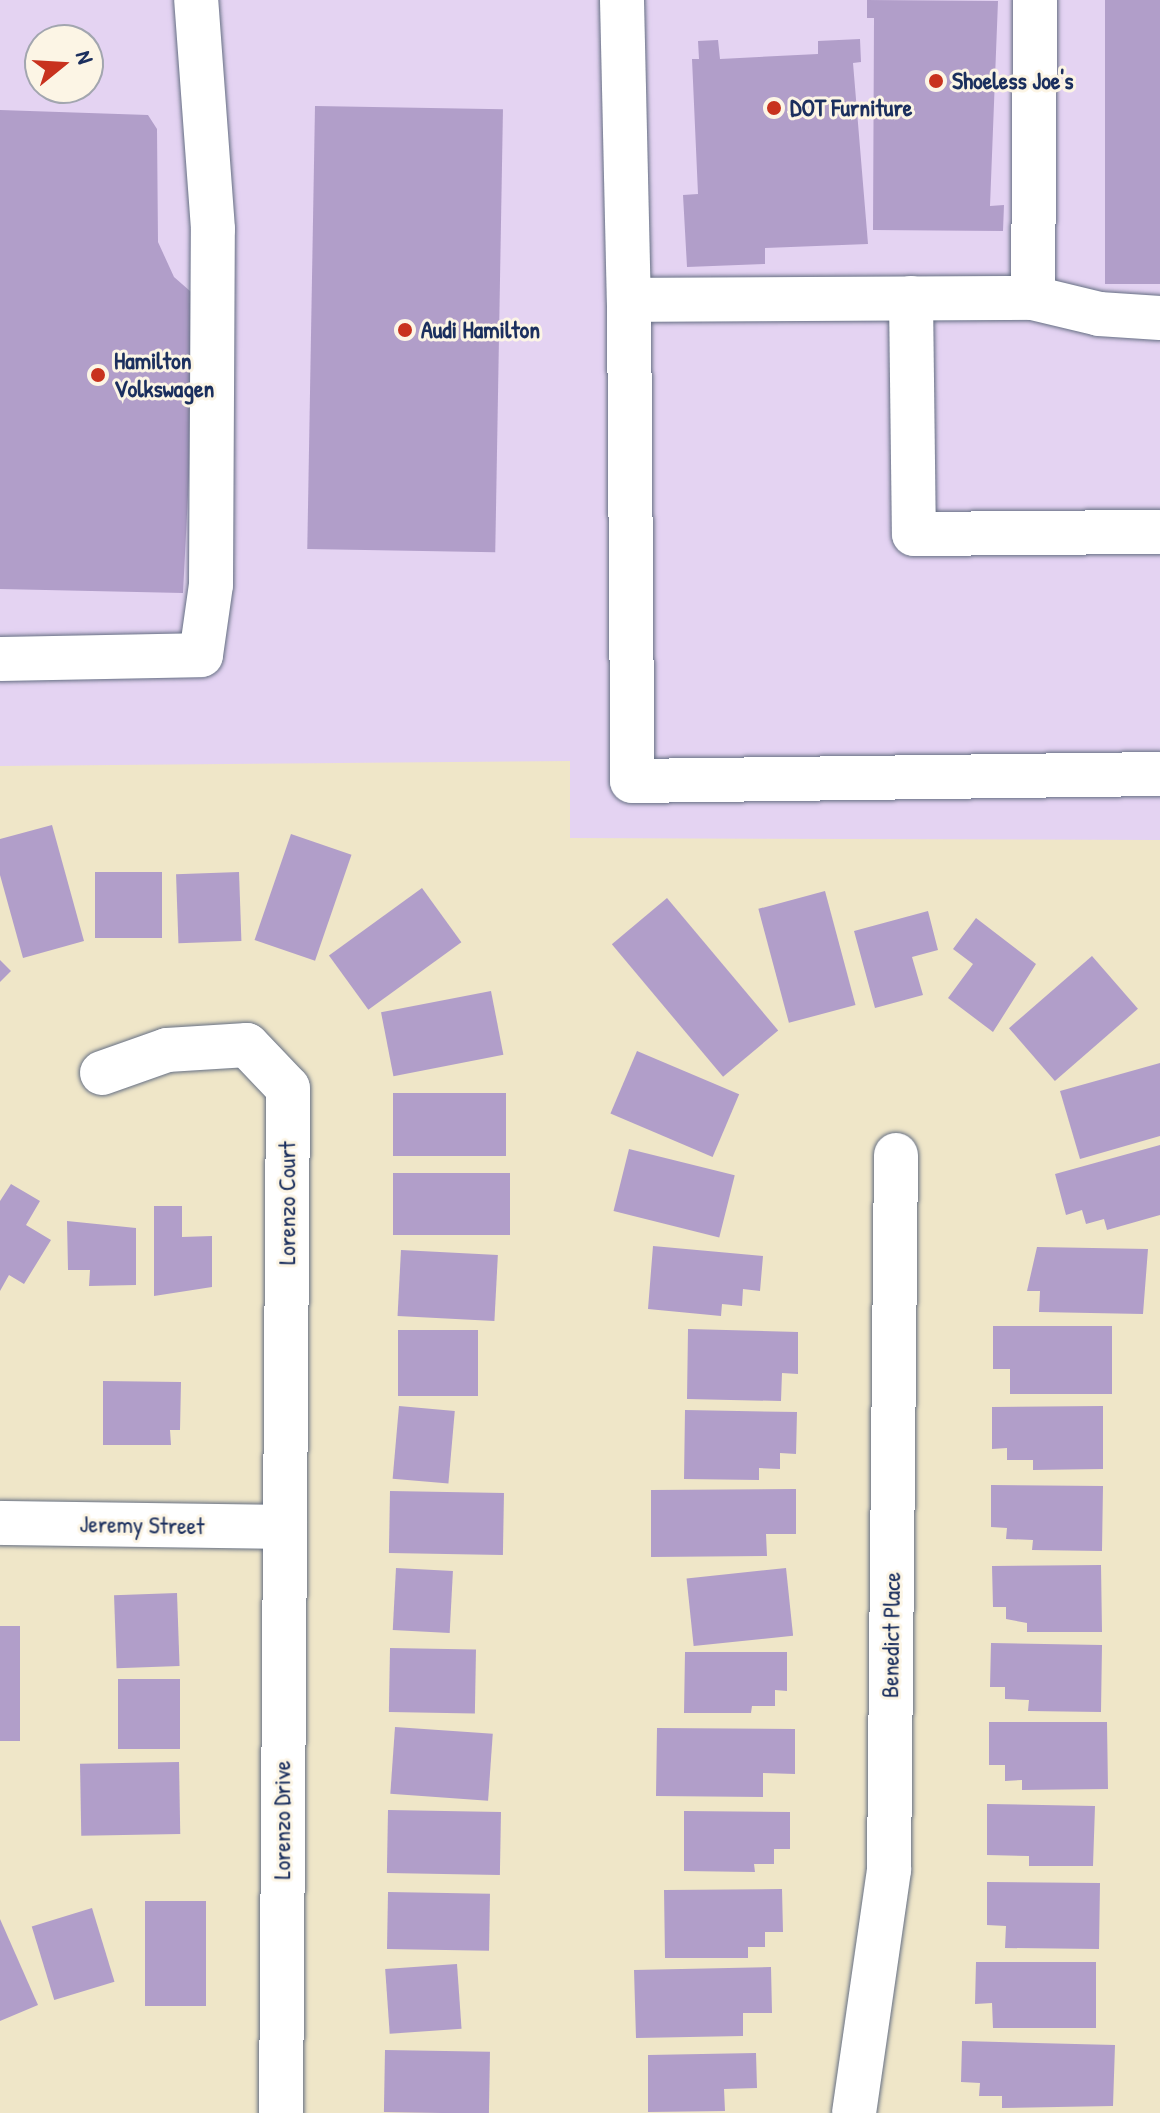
<!DOCTYPE html>
<style>
body{margin:0}
#map{position:relative;width:1160px;height:2113px;overflow:hidden;background:#efe6c8;font-family:"Patrick Hand",sans-serif}
div>[style]{position:absolute}
[style*='--x']{left:calc(var(--x)*1px);top:calc(var(--y)*1px);width:calc(var(--w)*1px);rotate:calc(var(--a)*1deg)}
.built>*{inset:0;background:#e4d3f2}
.building>*{inset:0;background:#b19ec9;transform-origin:0 0}
.roads{filter:drop-shadow(0 0 2px #656f83) drop-shadow(0 0 2px #656f83)}
.minor>*{height:44px;margin:-22px;padding:0 22px;transform-origin:22px;border-radius:22px;background:#fff}
.dots>*{width:22px;height:22px;translate:-50% -50%;box-sizing:border-box;border:4px solid #fcf5e5;border-radius:50%}
span{translate:-50% -50%;white-space:nowrap;text-align:center;line-height:1.15;-webkit-text-stroke:6px #fcf5e5;paint-order:stroke}
.poi-label{font-size:24px;color:#1b2f5e;font-weight:700}
.left{translate:0 -50%;text-align:left}
.street-label{font-size:24px;color:#1b2f5e}
.north{position:absolute;left:24px;top:24px;width:80px;height:80px;box-sizing:border-box;background:#fcf5e5;border:2px solid #a2a6af;border-radius:50%;rotate:72deg;font-size:22px;font-weight:700;line-height:32px;text-align:center;color:#1b2f5e}
.north::after{content:'';display:block;margin:auto;width:28px;height:36px;background:#c8321e;clip-path:polygon(50% 0,100% 100%,50% 72%,0 100%)}
</style>
<div id="map">
<div class="built">
<i style="clip-path:polygon(evenodd,0 0,1160px 0,1160px 840px,570px 838px,570px 761px,0 766px,0 0,40px 40px,88px 40px,88px 88px,40px 88px,40px 40px)"></i>
</div>
<div class="building">
<i style="clip-path:polygon(867px 0,998px 1px,990px 206px,1004px 205px,1003px 231px,873px 230px,874px 18px,867px 18px)"></i>
<i style="left:1105px;top:0;width:55px;height:284px"></i>
<i style="clip-path:polygon(860px 39px,861px 62px,853px 63px,868px 244px,765px 248px,765px 264px,687px 267px,683px 195px,698px 194px,692px 59px,699px 59px,698px 41px,718px 40px,720px 59px,818px 54px,818px 41px)"></i>
<i style="left:315px;top:106px;width:188px;height:443px;rotate:1deg"></i>
<i style="clip-path:polygon(0 110px,148px 115px,157px 129px,158px 242px,174px 277px,198px 298px,183px 593px,0 589px)"></i>
<i style="clip-path:polygon(52px 825px,84px 941px,23px 958px,0 875px,0 839px)"></i>
<i style="left:291px;top:834px;width:64px;height:112px;rotate:19deg"></i>
<i style="left:162px;top:872px;width:66px;height:67px;rotate:90deg"></i>
<i style="left:239px;top:872px;width:69px;height:63px;rotate:88deg"></i>
<i style="left:422px;top:888px;width:67px;height:115px;rotate:54deg"></i>
<i style="left:825px;top:891px;width:118px;height:69px;rotate:75deg"></i>
<i style="left:667px;top:898px;width:173px;height:72px;rotate:50deg"></i>
<i style="clip-path:polygon(928px 911px,938px 950px,912px 957px,923px 995px,875px 1008px,854px 931px)"></i>
<i style="clip-path:polygon(976px 918px,1036px 964px,993px 1032px,948px 998px,973px 964px,953px 949px)"></i>
<i style="left:1092px;top:956px;width:70px;height:110px;rotate:49deg"></i>
<i style="clip-path:polygon(0 960px,11px 971px,0 982px)"></i>
<i style="left:491px;top:991px;width:65px;height:112px;rotate:79deg"></i>
<i style="left:637px;top:1051px;width:111px;height:68px;rotate:23deg"></i>
<i style="clip-path:polygon(1160px 1063px,1160px 1136px,1080px 1159px,1060px 1091px)"></i>
<i style="left:506px;top:1093px;width:63px;height:113px;rotate:90deg"></i>
<i style="clip-path:polygon(1160px 1145px,1160px 1215px,1107px 1230px,1104px 1219px,1086px 1224px,1082px 1210px,1066px 1215px,1055px 1174px)"></i>
<i style="left:629px;top:1149px;width:109px;height:64px;rotate:14deg"></i>
<i style="left:510px;top:1173px;width:62px;height:117px;rotate:90deg"></i>
<i style="clip-path:polygon(11px 1184px,40px 1201px,26px 1225px,51px 1240px,24px 1284px,9px 1275px,0 1291px,0 1201px)"></i>
<i style="clip-path:polygon(154px 1206px,182px 1206px,182px 1237px,212px 1236px,212px 1287px,154px 1296px)"></i>
<i style="clip-path:polygon(67px 1221px,136px 1228px,136px 1285px,89px 1286px,90px 1270px,68px 1270px)"></i>
<i style="clip-path:polygon(653px 1246px,763px 1256px,760px 1291px,743px 1289px,742px 1306px,722px 1304px,721px 1316px,648px 1309px)"></i>
<i style="clip-path:polygon(1037px 1247px,1148px 1249px,1143px 1314px,1039px 1312px,1040px 1291px,1027px 1291px)"></i>
<i style="left:401px;top:1250px;width:97px;height:66px;rotate:3deg"></i>
<i style="clip-path:polygon(993px 1326px,1112px 1326px,1112px 1394px,1010px 1394px,1010px 1369px,993px 1369px)"></i>
<i style="clip-path:polygon(688px 1329px,798px 1332px,798px 1374px,782px 1373px,781px 1401px,687px 1399px)"></i>
<i style="left:398px;top:1330px;width:80px;height:66px"></i>
<i style="clip-path:polygon(103px 1381px,181px 1382px,180px 1430px,170px 1430px,171px 1445px,103px 1445px)"></i>
<i style="left:399px;top:1406px;width:56px;height:73px;rotate:5deg"></i>
<i style="clip-path:polygon(1103px 1406px,1103px 1469px,1033px 1470px,1033px 1460px,1007px 1460px,1007px 1448px,992px 1449px,992px 1407px)"></i>
<i style="clip-path:polygon(685px 1410px,797px 1412px,796px 1454px,780px 1453px,780px 1469px,759px 1468px,759px 1480px,684px 1479px)"></i>
<i style="clip-path:polygon(991px 1485px,1103px 1486px,1102px 1551px,1032px 1550px,1033px 1540px,1006px 1539px,1007px 1528px,991px 1527px)"></i>
<i style="clip-path:polygon(796px 1489px,796px 1534px,766px 1534px,767px 1556px,651px 1557px,651px 1490px)"></i>
<i style="left:390px;top:1491px;width:114px;height:62px;rotate:1deg"></i>
<i style="clip-path:polygon(1101px 1565px,1102px 1632px,1027px 1632px,1027px 1623px,1006px 1619px,1006px 1607px,993px 1607px,992px 1566px)"></i>
<i style="left:396px;top:1568px;width:57px;height:62px;rotate:3deg"></i>
<i style="left:786px;top:1568px;width:68px;height:100px;rotate:84deg"></i>
<i style="left:177px;top:1593px;width:73px;height:63px;rotate:88deg"></i>
<i style="left:0;top:1626px;width:20px;height:115px"></i>
<i style="clip-path:polygon(991px 1643px,1102px 1645px,1101px 1712px,1028px 1711px,1029px 1700px,1005px 1699px,1005px 1687px,990px 1687px)"></i>
<i style="left:390px;top:1648px;width:86px;height:64px;rotate:1deg"></i>
<i style="clip-path:polygon(685px 1652px,787px 1652px,787px 1691px,775px 1690px,775px 1706px,752px 1706px,751px 1713px,684px 1713px)"></i>
<i style="left:180px;top:1679px;width:70px;height:62px;rotate:90deg"></i>
<i style="clip-path:polygon(989px 1722px,1107px 1722px,1108px 1789px,1022px 1790px,1022px 1780px,1005px 1781px,1005px 1765px,989px 1765px)"></i>
<i style="left:395px;top:1727px;width:98px;height:67px;rotate:4deg"></i>
<i style="clip-path:polygon(657px 1728px,795px 1729px,795px 1774px,763px 1773px,763px 1797px,656px 1796px)"></i>
<i style="left:179px;top:1762px;width:72px;height:99px;rotate:89deg"></i>
<i style="clip-path:polygon(987px 1804px,1095px 1806px,1093px 1866px,1029px 1866px,1029px 1856px,987px 1855px)"></i>
<i style="left:388px;top:1810px;width:113px;height:63px;rotate:1deg"></i>
<i style="clip-path:polygon(684px 1811px,790px 1812px,790px 1849px,774px 1849px,774px 1864px,754px 1864px,755px 1872px,684px 1871px)"></i>
<i style="clip-path:polygon(987px 1882px,1100px 1883px,1099px 1949px,1005px 1948px,1006px 1926px,987px 1925px)"></i>
<i style="clip-path:polygon(782px 1889px,783px 1932px,765px 1932px,765px 1947px,748px 1947px,748px 1958px,665px 1958px,664px 1890px)"></i>
<i style="left:388px;top:1892px;width:102px;height:57px;rotate:1deg"></i>
<i style="left:145px;top:1901px;width:61px;height:105px"></i>
<i style="left:92px;top:1908px;width:77px;height:63px;rotate:73deg"></i>
<i style="clip-path:polygon(0 1919px,38px 2005px,0 2021px)"></i>
<i style="clip-path:polygon(976px 1962px,1096px 1962px,1096px 2028px,993px 2028px,992px 2003px,975px 2004px)"></i>
<i style="left:457px;top:1964px;width:65px;height:72px;rotate:86deg"></i>
<i style="clip-path:polygon(771px 1967px,772px 2013px,743px 2013px,743px 2036px,636px 2038px,634px 1970px)"></i>
<i style="clip-path:polygon(962px 2041px,1115px 2045px,1113px 2106px,1002px 2108px,1002px 2096px,979px 2096px,980px 2083px,961px 2082px)"></i>
<i style="left:385px;top:2050px;width:105px;height:62px;rotate:1deg"></i>
<i style="clip-path:polygon(756px 2053px,757px 2088px,724px 2089px,725px 2111px,648px 2112px,648px 2055px)"></i>
</div>
<div class="roads">
<div class="minor">
<i style="--x:622;--y:0;--w:300;--a:88.7"></i>
<i style="--x:629;--y:300;--w:404;--a:-0.3"></i>
<i style="--x:1033;--y:298;--w:298;--a:-89.6"></i>
<i style="--x:911;--y:298;--w:236;--a:89.3"></i>
<i style="--x:914;--y:534;--w:246;--a:-0.5"></i>
<i style="--x:1033;--y:298;--w:68;--a:13.6"></i>
<i style="--x:1099;--y:314;--w:61;--a:3.8"></i>
<i style="--x:629;--y:300;--w:481;--a:89.6"></i>
<i style="--x:632;--y:781;--w:528;--a:-0.76"></i>
<i style="--x:0;--y:659;--w:201;--a:-1.1"></i>
<i style="--x:201;--y:655;--w:71;--a:-81.9"></i>
<i style="--x:211;--y:585;--w:356;--a:-89.7"></i>
<i style="--x:213;--y:229;--w:230;--a:-94.2"></i>
<i style="--x:102;--y:1073;--w:69;--a:-19.5"></i>
<i style="--x:167;--y:1050;--w:80;--a:-3.6"></i>
<i style="--x:247;--y:1045;--w:59;--a:46.4"></i>
<i style="--x:288;--y:1088;--w:1025;--a:90.39"></i>
<i style="--x:0;--y:1523;--w:285;--a:0.8"></i>
<i style="--x:854;--y:2113;--w:246;--a:-81.8"></i>
<i style="--x:889;--y:1870;--w:715;--a:-89.44"></i>
</div>
</div>
<div class="dots">
<i style="left:936px;top:81px;background:#c8321e"></i>
<i style="left:774px;top:108px;background:#c8321e"></i>
<i style="left:405px;top:330px;background:#c8321e"></i>
<i style="left:98px;top:375px;background:#c8321e"></i>
</div>
<div class="poi-label">
<span class="left" style="left:952px;top:81px">Shoeless Joe's</span>
<span class="left" style="left:790px;top:108px">DOT Furniture</span>
<span class="left" style="left:421px;top:330px">Audi Hamilton</span>
<span class="left" style="left:114px;top:375px">Hamilton<br>Volkswagen</span>
</div>
<div class="street-label">
<span style="left:287px;top:1203px;rotate:-90deg">Lorenzo Court</span>
<span style="left:142px;top:1525px;rotate:1deg">Jeremy Street</span>
<span style="left:891px;top:1635px;rotate:-89deg">Benedict Place</span>
<span style="left:282px;top:1820px;rotate:-90deg">Lorenzo Drive</span>
</div>
<div class="north">N</div>
</div>
